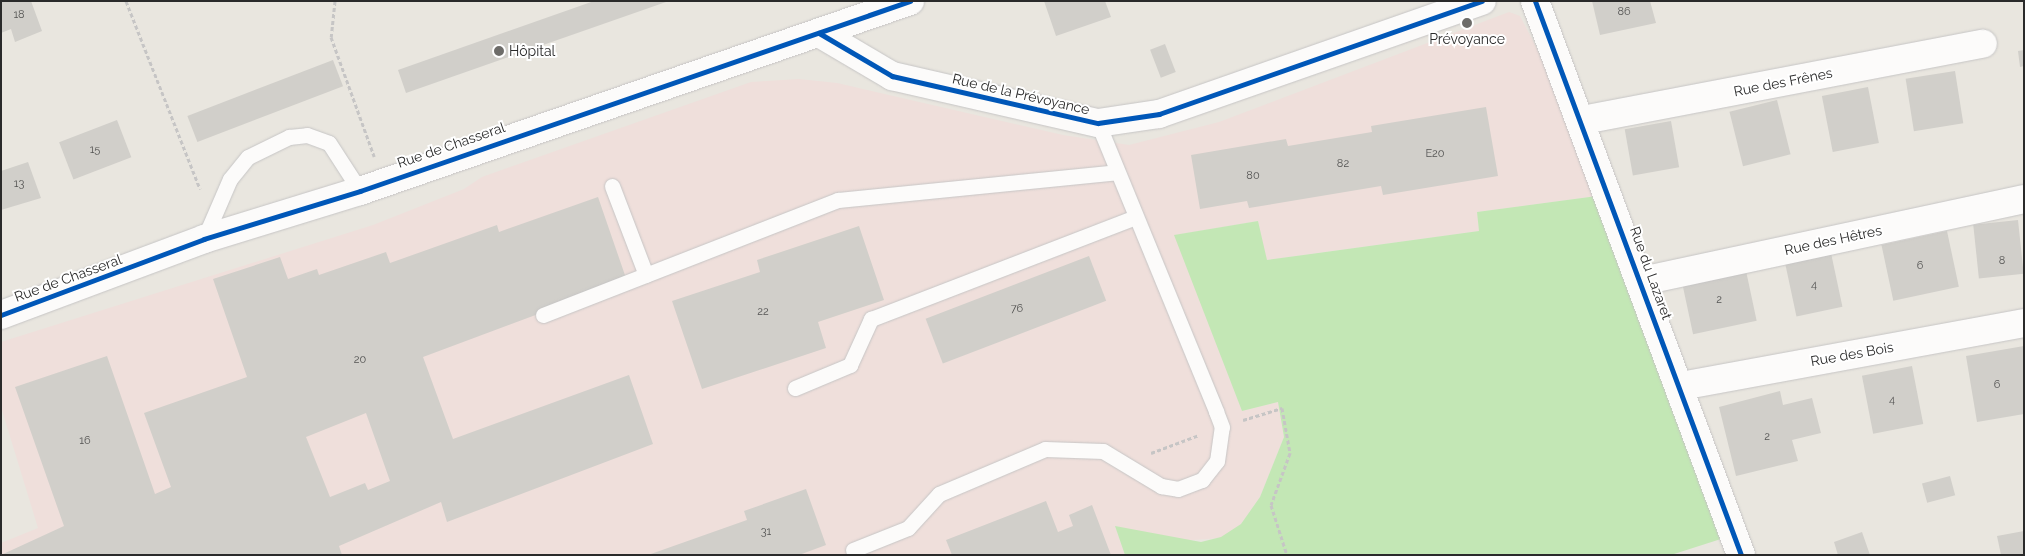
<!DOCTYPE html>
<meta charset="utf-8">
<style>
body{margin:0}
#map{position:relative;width:2025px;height:556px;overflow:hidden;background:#e9e6df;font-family:Raleway,sans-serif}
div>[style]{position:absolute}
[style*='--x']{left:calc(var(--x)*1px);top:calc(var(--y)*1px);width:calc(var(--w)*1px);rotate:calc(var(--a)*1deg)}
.medical>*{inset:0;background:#efdfdb}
.green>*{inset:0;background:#c3e7b5}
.building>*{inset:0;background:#d1cfca;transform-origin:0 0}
.path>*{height:3px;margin-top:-1.5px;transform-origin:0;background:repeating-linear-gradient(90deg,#c6c5c5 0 4px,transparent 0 6.5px)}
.roads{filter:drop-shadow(0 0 1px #c6c5c5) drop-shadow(0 0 1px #c6c5c5)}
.service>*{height:15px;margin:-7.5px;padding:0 7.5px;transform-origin:7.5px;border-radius:7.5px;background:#fcfbfa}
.minor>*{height:28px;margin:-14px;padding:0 14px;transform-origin:14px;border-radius:14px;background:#fcfbfa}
.cycleway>*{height:5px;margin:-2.5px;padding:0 2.5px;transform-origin:2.5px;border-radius:2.5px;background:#0057b8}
.dots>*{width:14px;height:14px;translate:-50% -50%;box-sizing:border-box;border:2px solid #fff;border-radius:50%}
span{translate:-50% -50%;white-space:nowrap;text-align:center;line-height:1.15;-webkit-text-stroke:4px #fff;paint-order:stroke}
.number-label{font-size:11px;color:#545453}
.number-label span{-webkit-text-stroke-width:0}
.poi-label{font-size:14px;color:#2a2a2a}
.left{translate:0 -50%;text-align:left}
.street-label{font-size:14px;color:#2a2a2a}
.frame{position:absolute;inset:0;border:2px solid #2a2a2a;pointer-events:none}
</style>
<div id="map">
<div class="medical">
<i style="clip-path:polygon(1509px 12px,1520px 16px,1559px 91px,1597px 196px,1477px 212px,1479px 231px,1266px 260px,1258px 221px,1175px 235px,1242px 411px,1278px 402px,1284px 437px,1260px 497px,1241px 524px,1221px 538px,1178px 541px,1115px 526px,1125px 555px,1px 555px,1px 543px,38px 528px,1px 407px,1px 342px,373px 225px,464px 189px,482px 177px,751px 82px,799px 79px,837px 83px,1063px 135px,1129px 145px,1219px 122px)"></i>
</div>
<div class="green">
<i style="clip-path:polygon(1597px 196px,1724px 538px,1671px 555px,1125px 555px,1115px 526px,1201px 542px,1221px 537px,1241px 524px,1260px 497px,1284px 437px,1278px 402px,1242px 411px,1174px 235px,1258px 221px,1267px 260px,1479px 231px,1477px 212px)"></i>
</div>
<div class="building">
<i style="clip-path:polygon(1px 1px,31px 1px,42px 31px,15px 42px,11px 29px,1px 33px)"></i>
<i style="clip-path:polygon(594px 1px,666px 2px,406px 93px,398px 70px)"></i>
<i style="clip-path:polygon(1044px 1px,1105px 1px,1111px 17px,1056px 36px)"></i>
<i style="clip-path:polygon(1592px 1px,1650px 1px,1656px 23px,1600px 35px)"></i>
<i style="left:1165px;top:44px;width:30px;height:16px;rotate:69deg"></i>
<i style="clip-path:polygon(2024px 50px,2024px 66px,2020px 67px,2018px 51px)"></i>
<i style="left:333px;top:60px;width:28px;height:156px;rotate:69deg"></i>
<i style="left:1955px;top:71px;width:53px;height:50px;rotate:81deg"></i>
<i style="left:1868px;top:87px;width:57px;height:47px;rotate:79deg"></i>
<i style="left:1777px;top:100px;width:56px;height:49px;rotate:76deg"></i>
<i style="clip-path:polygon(1486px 107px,1498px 176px,1383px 195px,1381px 186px,1249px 208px,1247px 201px,1200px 209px,1191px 155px,1286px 139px,1288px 146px,1372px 132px,1371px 126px)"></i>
<i style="left:117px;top:120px;width:40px;height:62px;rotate:69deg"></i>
<i style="left:1671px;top:121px;width:47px;height:47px;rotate:80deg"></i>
<i style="clip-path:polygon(28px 162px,41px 198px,1px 210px,1px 171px)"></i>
<i style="clip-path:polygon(evenodd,598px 197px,627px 281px,423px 357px,453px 439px,629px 375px,653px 444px,447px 522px,441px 502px,339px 546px,342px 555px,1px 555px,64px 526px,15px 387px,107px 356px,155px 494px,171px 487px,144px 413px,247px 377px,213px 279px,280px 257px,288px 279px,317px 269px,319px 275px,386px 252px,390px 263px,497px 225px,499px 232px,598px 197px,366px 413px,390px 481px,368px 490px,365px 483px,330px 497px,306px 437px,366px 413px)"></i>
<i style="left:2018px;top:220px;width:54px;height:45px;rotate:84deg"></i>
<i style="clip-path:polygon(859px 226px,884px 300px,818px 322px,826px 348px,702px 389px,672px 301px,760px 272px,757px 260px)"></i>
<i style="left:1947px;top:231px;width:57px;height:67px;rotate:78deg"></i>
<i style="left:1831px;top:253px;width:55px;height:47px;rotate:78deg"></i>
<i style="left:1089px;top:256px;width:48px;height:175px;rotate:69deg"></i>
<i style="left:1745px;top:266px;width:56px;height:65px;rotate:78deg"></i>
<i style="clip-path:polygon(2024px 346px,2024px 414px,1977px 422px,1966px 356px)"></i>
<i style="left:1912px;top:366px;width:59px;height:51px;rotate:79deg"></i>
<i style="clip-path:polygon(1780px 391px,1783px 405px,1812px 398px,1821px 433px,1792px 440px,1798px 461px,1736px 476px,1719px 407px)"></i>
<i style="left:1950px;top:476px;width:20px;height:29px;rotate:75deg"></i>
<i style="clip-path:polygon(806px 489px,826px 545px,799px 555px,648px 555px,747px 520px,744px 511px)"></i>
<i style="clip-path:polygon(1046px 501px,1058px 532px,1073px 526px,1069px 515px,1092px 505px,1111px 555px,952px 555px,946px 540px)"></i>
<i style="clip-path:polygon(2024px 531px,2024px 555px,2001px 555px,1997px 536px)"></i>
<i style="clip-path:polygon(1862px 532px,1870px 555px,1838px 555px,1834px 542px)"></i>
</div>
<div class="path">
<i style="--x:126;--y:1;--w:202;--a:68.5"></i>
<i style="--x:335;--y:1;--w:36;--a:96"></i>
<i style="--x:331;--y:37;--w:127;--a:70.1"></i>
<i style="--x:1243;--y:420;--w:41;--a:-17.1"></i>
<i style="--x:1282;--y:408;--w:46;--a:79.9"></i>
<i style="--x:1290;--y:453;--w:55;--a:110.1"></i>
<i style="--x:1271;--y:505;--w:52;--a:72.3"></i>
<i style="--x:1151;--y:453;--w:51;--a:-20.6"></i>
</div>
<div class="roads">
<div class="service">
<i style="--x:612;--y:186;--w:95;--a:69.1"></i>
<i style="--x:204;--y:239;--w:65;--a:-66.6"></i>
<i style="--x:230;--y:179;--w:28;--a:-51"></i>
<i style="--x:248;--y:157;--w:46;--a:-26"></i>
<i style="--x:289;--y:137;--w:18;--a:-6"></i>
<i style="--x:307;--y:135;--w:23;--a:20"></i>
<i style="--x:329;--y:143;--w:57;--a:57.1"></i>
<i style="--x:543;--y:315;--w:317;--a:-21.3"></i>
<i style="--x:838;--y:200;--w:280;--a:-5.7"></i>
<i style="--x:795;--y:388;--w:60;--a:-22.7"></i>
<i style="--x:850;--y:365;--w:51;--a:-65.5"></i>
<i style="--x:871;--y:319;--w:283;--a:-21.1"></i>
<i style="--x:853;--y:550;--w:59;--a:-21.8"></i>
<i style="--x:908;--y:528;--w:46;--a:-47.6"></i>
<i style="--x:939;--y:494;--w:115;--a:-23"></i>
<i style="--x:1045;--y:449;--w:58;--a:2"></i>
<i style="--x:1103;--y:451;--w:68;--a:31.1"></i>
<i style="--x:1161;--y:486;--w:17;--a:10"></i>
<i style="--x:1178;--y:489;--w:26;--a:-21"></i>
<i style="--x:1202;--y:480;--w:24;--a:-52"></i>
<i style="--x:1217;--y:461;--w:34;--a:-82"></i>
<i style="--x:1222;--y:427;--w:17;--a:-111"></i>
<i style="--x:1216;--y:411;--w:311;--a:-112.3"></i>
</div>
<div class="minor">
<i style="--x:1535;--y:1;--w:591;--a:69.6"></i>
<i style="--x:819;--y:33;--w:85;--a:30.5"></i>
<i style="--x:892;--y:76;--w:211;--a:12.9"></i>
<i style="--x:1098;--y:123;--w:62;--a:-8.4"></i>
<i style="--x:1159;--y:114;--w:342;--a:-19.3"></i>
<i style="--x:1583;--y:120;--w:407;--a:-10.8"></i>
<i style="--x:1642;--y:281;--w:391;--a:-12.1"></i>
<i style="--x:1;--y:315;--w:217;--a:-20.5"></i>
<i style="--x:204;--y:239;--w:163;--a:-17.1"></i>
<i style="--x:360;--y:191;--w:582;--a:-19.06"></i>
<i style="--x:1681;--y:386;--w:349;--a:-10.4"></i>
</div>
</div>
<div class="cycleway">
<i style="--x:1535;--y:1;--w:591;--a:69.6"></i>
<i style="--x:819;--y:33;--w:85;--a:30.5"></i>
<i style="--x:892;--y:76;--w:211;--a:12.9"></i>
<i style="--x:1098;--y:123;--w:62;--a:-8.4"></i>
<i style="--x:1159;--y:114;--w:342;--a:-19.3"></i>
<i style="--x:1;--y:315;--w:217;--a:-20.5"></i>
<i style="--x:204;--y:239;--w:163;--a:-17.1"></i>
<i style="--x:360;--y:191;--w:582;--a:-19.06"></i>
</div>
<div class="dots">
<i style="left:1467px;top:23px;background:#6d6c69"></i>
<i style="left:499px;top:51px;background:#6d6c69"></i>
</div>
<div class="number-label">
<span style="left:1624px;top:12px">86</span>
<span style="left:19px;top:15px">18</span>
<span style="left:95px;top:150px">15</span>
<span style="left:1435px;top:154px">E20</span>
<span style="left:1343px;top:164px">82</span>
<span style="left:1253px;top:176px">80</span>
<span style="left:19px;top:184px">13</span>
<span style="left:2002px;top:261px">8</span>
<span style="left:1920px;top:266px">6</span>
<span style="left:1814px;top:285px">4</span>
<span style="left:1719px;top:300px">2</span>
<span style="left:1017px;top:309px">76</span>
<span style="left:763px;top:312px">22</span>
<span style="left:360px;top:360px">20</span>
<span style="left:1997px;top:385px">6</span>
<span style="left:1892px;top:400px">4</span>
<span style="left:1767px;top:437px">2</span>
<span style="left:85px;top:441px">16</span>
<span style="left:766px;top:532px">31</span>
</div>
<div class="poi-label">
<span style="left:1467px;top:39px">Prévoyance</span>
<span class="left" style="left:509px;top:51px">Hôpital</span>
</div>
<div class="street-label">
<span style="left:1783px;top:82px;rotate:-11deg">Rue des Frênes</span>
<span style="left:1021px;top:94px;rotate:13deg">Rue de la Prévoyance</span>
<span style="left:451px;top:145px;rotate:-19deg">Rue de Chasseral</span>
<span style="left:1833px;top:240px;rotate:-12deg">Rue des Hêtres</span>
<span style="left:1651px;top:273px;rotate:70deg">Rue du Lazaret</span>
<span style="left:68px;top:278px;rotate:-20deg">Rue de Chasseral</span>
<span style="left:1852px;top:354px;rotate:-10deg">Rue des Bois</span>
</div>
<div class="frame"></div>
</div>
